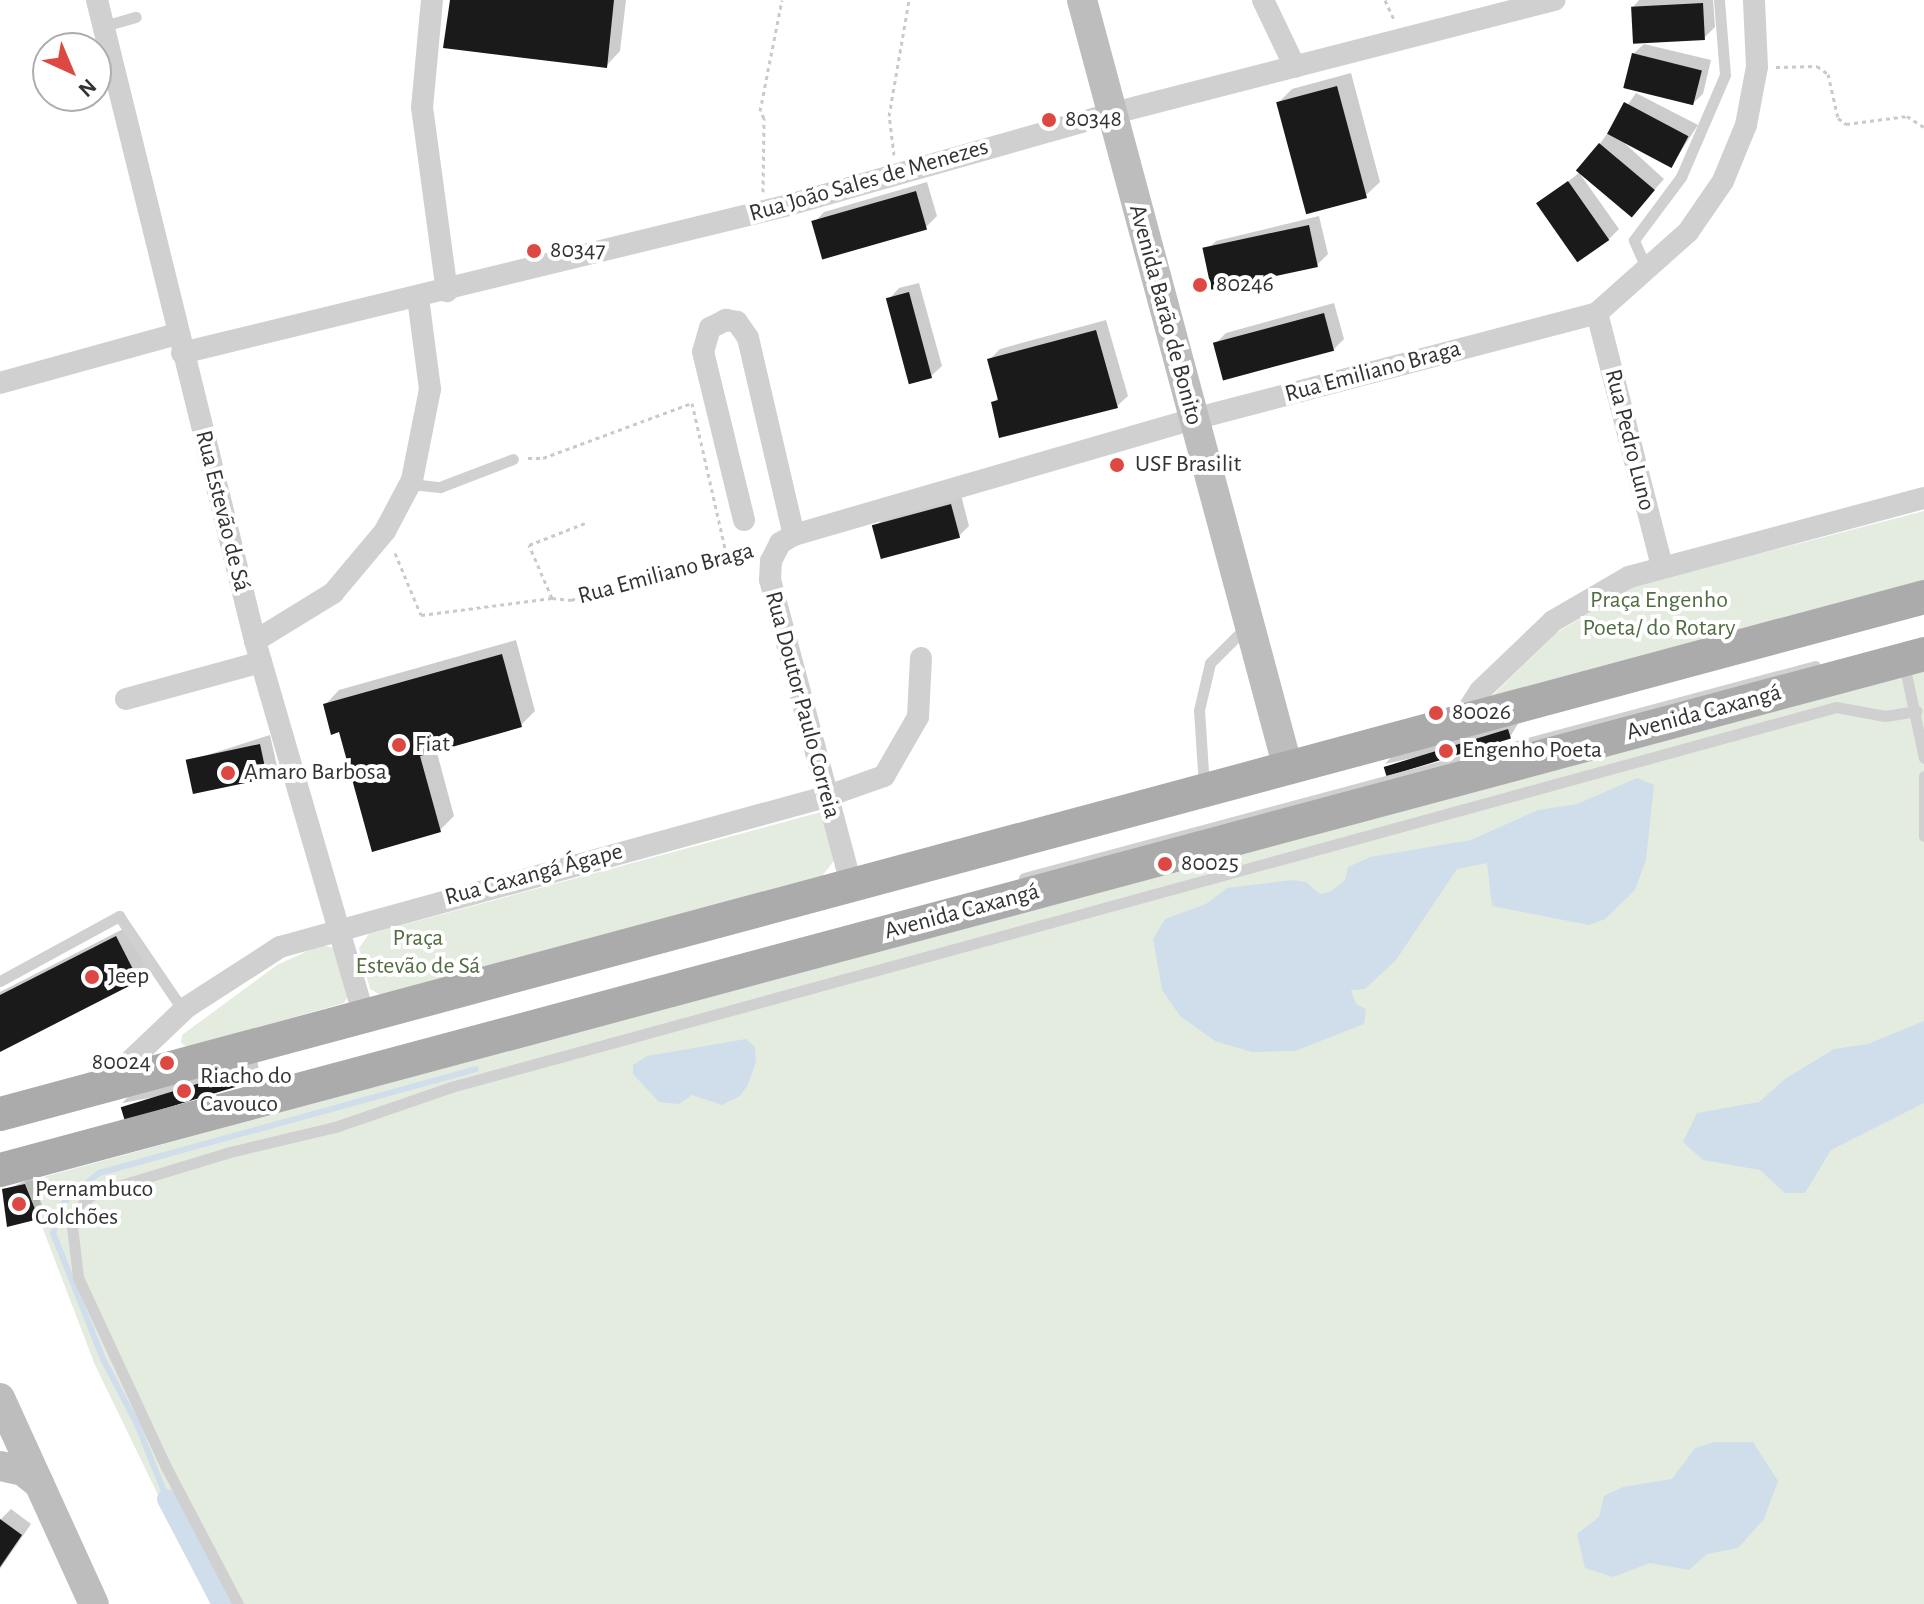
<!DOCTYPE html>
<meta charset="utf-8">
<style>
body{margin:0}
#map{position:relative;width:1924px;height:1604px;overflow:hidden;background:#fff;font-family:"Alegreya Sans",sans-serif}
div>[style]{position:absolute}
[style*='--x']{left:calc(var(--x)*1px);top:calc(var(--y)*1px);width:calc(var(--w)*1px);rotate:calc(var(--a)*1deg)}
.green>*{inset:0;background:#e4ebdf}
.water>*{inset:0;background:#d0deec}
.shadow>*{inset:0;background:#0003}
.stream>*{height:6px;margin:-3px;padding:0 3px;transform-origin:3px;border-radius:3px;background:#d0deec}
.canal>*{height:20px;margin:-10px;padding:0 10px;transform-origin:10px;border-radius:10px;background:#d0deec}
.building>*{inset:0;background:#1a1a1a;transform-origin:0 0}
.path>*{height:3px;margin-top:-1.5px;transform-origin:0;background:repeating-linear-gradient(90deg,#cacaca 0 4px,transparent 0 8px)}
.lane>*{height:11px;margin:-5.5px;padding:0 5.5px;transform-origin:5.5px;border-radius:5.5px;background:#d0d0d0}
.street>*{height:22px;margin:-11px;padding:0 11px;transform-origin:11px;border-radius:11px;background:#d0d0d0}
.secondary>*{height:30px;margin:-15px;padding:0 15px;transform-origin:15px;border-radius:15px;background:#bdbdbd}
.primary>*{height:34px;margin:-17px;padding:0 17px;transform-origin:17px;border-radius:17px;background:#ababab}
.dots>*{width:22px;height:22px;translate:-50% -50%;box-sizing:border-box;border:4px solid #fff;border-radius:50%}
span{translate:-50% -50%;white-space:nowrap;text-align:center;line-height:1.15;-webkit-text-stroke:8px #fff;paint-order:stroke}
.poi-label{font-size:24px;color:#333}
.left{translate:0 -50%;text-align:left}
.right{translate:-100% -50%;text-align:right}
.street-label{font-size:24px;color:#333}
.park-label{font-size:24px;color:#516d41}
.north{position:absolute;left:32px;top:32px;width:80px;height:80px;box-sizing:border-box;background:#fff;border:2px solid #adadad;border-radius:50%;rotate:136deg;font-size:22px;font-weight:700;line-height:32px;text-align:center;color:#333}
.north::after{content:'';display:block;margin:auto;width:28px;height:36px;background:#dd4842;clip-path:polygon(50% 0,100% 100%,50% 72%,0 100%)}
</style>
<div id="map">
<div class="green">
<i style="clip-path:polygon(1924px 511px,1924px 580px,1492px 696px,1556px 633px,1635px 586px)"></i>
<i style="clip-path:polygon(1924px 665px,1924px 1604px,211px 1604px,95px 1365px,25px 1182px)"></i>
<i style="clip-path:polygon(821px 812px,834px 861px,822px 876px,381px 995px,370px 989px,359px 948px,369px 934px)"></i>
<i style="clip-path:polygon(321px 945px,334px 948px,349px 995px,344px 1003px,187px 1047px,181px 1043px,182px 1035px,277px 965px)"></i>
</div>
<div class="water">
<i style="clip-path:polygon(1637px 778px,1654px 785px,1646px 860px,1635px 890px,1605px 919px,1589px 925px,1492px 906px,1487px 863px,1457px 869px,1396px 960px,1365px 989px,1351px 990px,1356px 1004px,1366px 1009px,1364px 1024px,1295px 1051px,1252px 1052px,1215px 1041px,1180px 1016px,1162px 990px,1153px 939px,1165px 919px,1206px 904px,1227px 888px,1292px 880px,1306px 882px,1320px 894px,1330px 892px,1345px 880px,1348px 867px,1370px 857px,1471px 840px,1538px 810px,1577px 804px)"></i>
<i style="clip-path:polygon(1924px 1021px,1924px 1103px,1831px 1150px,1805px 1193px,1785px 1193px,1760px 1170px,1703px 1160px,1683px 1142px,1697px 1113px,1759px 1102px,1785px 1079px,1834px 1049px,1868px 1044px)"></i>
<i style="clip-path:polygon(746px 1039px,755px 1047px,756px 1061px,748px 1085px,740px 1096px,722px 1105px,692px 1095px,679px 1104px,659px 1102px,633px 1074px,633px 1065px,647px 1056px)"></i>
<i style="clip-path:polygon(1715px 1442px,1753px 1442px,1778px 1481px,1764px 1519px,1738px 1548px,1707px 1554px,1689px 1570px,1650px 1563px,1613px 1577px,1585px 1568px,1577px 1534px,1599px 1517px,1604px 1496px,1623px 1487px,1672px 1479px,1695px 1448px)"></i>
</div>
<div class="shadow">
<i style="clip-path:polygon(452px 0,626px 0,620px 51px,606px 66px)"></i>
<i style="clip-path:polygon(1639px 0,1713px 0,1715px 27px,1704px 38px,1633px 7px)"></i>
<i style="clip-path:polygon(1644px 44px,1711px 60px,1703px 94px,1692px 104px,1633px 54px)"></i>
<i style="clip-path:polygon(1351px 73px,1380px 182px,1365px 196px,1278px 103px,1292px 89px)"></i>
<i style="clip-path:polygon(1636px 93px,1698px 125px,1671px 166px,1620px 139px,1664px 179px,1641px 205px,1580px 174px,1619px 229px,1609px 239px,1540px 204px,1580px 172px)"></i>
<i style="clip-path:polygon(927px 182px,937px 216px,926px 227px,814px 223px,824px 212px)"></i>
<i style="clip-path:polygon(1319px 216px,1328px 254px,1317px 265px,1205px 252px,1216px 241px)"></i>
<i style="clip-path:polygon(919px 283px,942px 366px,931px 376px,889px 299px,899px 288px)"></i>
<i style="clip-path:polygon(1334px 303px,1344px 339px,1333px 350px,1215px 344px,1226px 333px)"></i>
<i style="clip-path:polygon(1106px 320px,1128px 396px,1117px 406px,993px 403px,999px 397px,989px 360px,1000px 349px)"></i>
<i style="clip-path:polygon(961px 495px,969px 526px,959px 536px,874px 528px,885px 517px)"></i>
<i style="clip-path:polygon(516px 640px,535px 711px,521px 725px,436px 749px,454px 816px,440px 830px,340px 730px,325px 705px,339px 690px)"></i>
<i style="clip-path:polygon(1519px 722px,1510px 737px,1385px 764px,1395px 753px)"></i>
<i style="clip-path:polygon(270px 735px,277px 766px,266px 777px,190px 767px,201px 757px)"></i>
<i style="clip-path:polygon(127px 927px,149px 969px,138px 980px,0 1042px,0 992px)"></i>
<i style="clip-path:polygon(257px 1059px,259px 1070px,249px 1080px,122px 1103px,132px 1093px)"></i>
<i style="clip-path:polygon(32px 1178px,44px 1211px,38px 1218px,5px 1190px)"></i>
<i style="clip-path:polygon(11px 1509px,31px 1524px,0 1569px,0 1520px)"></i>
</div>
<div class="stream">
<i style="--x:167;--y:1499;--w:81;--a:-111.8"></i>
<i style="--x:137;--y:1424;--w:73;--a:-117.6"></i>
<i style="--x:103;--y:1359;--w:136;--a:-111.6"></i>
<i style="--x:53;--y:1233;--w:34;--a:-69"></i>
<i style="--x:65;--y:1201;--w:44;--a:-39.5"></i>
<i style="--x:99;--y:1173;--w:391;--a:-15.4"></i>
</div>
<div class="canal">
<i style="--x:167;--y:1499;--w:119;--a:62.4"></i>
</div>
<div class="building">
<i style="clip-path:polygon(450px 0,614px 0,607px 68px,443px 48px)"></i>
<i style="left:1703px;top:3px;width:37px;height:72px;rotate:87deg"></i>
<i style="left:1632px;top:53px;width:72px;height:36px;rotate:14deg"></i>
<i style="left:1337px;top:86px;width:116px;height:63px;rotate:75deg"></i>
<i style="left:1624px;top:102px;width:73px;height:36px;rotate:28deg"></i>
<i style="left:1599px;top:143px;width:73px;height:36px;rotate:40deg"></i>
<i style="left:1568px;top:181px;width:72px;height:39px;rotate:55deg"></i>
<i style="left:916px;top:191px;width:40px;height:109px;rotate:74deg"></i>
<i style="left:1309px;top:225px;width:43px;height:109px;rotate:78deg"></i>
<i style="left:909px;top:292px;width:89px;height:24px;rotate:75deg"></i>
<i style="left:1324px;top:313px;width:39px;height:115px;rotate:75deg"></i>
<i style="clip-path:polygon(1096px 330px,1118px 408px,999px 438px,991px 402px,998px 400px,987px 359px)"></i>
<i style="left:951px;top:504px;width:35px;height:82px;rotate:75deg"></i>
<i style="clip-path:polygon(502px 654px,522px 727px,420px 756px,441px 832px,372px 852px,339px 732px,331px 735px,323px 704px)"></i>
<i style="left:1508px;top:729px;width:10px;height:130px;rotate:73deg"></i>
<i style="left:260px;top:744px;width:35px;height:76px;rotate:78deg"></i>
<i style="clip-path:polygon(116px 936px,139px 981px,0 1052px,0 995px)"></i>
<i style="left:246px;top:1069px;width:14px;height:131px;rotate:73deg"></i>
<i style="clip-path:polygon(25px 1184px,39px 1219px,7px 1227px,2px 1189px)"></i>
<i style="clip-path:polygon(0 1519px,22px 1535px,0 1567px)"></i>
</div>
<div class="path">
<i style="--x:1385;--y:0;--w:23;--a:65"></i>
<i style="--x:1776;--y:67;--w:41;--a:-1.4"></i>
<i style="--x:1817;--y:66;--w:14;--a:36"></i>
<i style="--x:1828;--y:74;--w:45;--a:77.2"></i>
<i style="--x:1838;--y:118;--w:10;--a:37"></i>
<i style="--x:1846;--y:124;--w:62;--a:-7.5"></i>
<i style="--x:1907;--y:116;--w:20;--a:33"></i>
<i style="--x:894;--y:155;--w:39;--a:-97"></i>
<i style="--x:889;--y:116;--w:118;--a:-80.2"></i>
<i style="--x:763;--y:192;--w:74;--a:-89.2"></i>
<i style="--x:764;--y:118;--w:8;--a:-120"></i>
<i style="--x:760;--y:111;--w:113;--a:-78.8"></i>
<i style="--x:528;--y:458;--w:15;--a:0"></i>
<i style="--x:543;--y:458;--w:159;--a:-20.3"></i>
<i style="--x:692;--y:403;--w:158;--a:77.2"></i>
<i style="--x:395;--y:553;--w:67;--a:67.2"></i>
<i style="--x:421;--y:615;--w:132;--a:-7.4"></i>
<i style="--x:552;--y:598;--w:19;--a:6"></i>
<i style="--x:571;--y:600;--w:190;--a:-15.3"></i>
<i style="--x:552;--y:598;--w:58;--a:-113.5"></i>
<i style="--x:529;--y:545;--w:60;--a:-21.4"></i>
</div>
<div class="lane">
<i style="--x:104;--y:26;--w:33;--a:-16"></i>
<i style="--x:1648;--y:272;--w:35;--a:-114"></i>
<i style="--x:1634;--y:240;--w:79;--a:-53.3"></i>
<i style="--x:1681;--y:177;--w:111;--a:-66.7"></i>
<i style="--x:1725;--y:75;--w:75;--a:-94.6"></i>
<i style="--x:410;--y:484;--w:30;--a:6"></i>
<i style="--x:440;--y:487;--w:78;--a:-21"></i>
<i style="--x:1904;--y:664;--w:96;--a:78"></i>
<i style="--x:1924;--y:776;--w:60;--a:90"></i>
<i style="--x:1204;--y:787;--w:77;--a:-93.7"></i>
<i style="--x:1199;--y:710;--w:48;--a:-76.8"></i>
<i style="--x:1210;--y:663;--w:54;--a:-45"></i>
<i style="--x:1024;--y:878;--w:819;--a:-15"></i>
<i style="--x:0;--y:981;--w:136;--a:-28.6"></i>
<i style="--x:119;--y:916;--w:114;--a:55.8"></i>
<i style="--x:238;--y:1604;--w:155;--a:-117.7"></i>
<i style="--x:166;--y:1467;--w:209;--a:-114.9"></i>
<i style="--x:78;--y:1277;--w:51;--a:-96.7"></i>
<i style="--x:72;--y:1226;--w:28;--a:-64"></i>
<i style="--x:84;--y:1201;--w:14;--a:-36"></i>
<i style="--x:95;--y:1193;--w:141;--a:-16.9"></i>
<i style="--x:230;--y:1152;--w:108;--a:-13.4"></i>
<i style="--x:335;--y:1127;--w:123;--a:-19"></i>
<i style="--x:451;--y:1087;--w:1436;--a:-15.34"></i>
<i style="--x:1836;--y:707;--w:50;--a:10.4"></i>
<i style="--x:1885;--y:716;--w:32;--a:-9"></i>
</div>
<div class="street">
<i style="--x:97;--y:0;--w:660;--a:76.15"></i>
<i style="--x:255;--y:641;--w:391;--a:73.8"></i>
<i style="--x:432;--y:0;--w:107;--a:95.3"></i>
<i style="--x:422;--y:107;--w:186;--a:82.3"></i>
<i style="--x:1263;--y:0;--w:74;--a:64.5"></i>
<i style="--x:1597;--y:313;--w:262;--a:75.6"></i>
<i style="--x:182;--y:353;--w:621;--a:-13.7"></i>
<i style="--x:785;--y:206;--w:338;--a:-15.8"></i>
<i style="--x:1110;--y:114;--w:459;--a:-14.4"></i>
<i style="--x:0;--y:383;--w:184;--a:-15.5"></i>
<i style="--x:744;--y:520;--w:173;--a:-103.7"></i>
<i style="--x:703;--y:352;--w:25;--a:-74"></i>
<i style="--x:710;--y:328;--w:18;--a:-27"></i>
<i style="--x:726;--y:320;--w:11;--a:10"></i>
<i style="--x:737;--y:322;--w:19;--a:55"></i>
<i style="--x:748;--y:338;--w:202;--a:76.9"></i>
<i style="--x:255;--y:641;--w:92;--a:-31.6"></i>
<i style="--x:333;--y:593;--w:81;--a:-50"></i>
<i style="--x:385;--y:531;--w:58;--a:-62.1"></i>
<i style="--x:412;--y:480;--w:93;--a:-78.8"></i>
<i style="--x:430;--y:389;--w:92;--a:-97.5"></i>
<i style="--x:126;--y:699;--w:140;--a:-15.3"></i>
<i style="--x:1460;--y:722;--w:37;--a:-57"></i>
<i style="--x:1480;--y:691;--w:101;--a:-43.8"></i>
<i style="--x:1553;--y:621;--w:88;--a:-30.1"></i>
<i style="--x:1629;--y:577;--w:305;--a:-15"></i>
<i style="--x:851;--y:884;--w:315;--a:-104.9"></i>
<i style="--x:770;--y:580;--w:19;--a:-87"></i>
<i style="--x:771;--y:561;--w:20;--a:-63"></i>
<i style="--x:780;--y:543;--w:16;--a:-30"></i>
<i style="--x:794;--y:535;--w:416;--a:-16.2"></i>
<i style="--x:1194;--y:419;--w:417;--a:-14.7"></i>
<i style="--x:1597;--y:313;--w:122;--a:-41.7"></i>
<i style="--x:1688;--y:232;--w:62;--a:-55.5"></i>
<i style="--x:1723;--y:181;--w:61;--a:-67.7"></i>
<i style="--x:1746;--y:125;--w:59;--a:-79.3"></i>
<i style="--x:1757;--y:67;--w:67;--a:-92.6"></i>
<i style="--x:105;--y:1085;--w:113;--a:-43.6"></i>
<i style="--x:187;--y:1007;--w:111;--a:-32.8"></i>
<i style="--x:280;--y:947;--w:565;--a:-15.39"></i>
<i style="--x:825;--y:797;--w:63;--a:-19.6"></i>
<i style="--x:884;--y:776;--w:68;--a:-60"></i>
<i style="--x:918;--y:717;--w:59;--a:-87.1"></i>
</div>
<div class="secondary">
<i style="--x:1082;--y:0;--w:795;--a:74.99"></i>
<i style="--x:0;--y:1398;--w:226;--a:65.5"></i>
<i style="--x:0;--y:1466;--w:24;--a:12"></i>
<i style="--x:23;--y:1471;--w:21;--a:39"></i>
</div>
<div class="primary">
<i style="--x:0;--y:1114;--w:1992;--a:-15.04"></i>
<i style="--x:0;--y:1170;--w:1992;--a:-15.01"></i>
</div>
<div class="dots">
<i style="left:1049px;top:120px;background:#dd4842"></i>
<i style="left:534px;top:251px;background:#dd4842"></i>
<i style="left:1200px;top:285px;background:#dd4842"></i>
<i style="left:1117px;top:465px;background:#dd4842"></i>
<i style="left:1436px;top:713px;background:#dd4842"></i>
<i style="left:399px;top:745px;background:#dd4842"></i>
<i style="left:1446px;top:751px;background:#dd4842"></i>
<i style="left:228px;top:773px;background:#dd4842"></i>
<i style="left:1165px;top:864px;background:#dd4842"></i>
<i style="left:92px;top:977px;background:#dd4842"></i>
<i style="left:167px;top:1063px;background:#dd4842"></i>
<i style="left:184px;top:1091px;background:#dd4842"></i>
<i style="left:19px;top:1204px;background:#dd4842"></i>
</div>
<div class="poi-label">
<span class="left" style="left:1065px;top:120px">80348</span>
<span class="left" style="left:550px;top:251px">80347</span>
<span class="left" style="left:1216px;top:285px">80246</span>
<span class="left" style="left:1135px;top:465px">USF Brasilit</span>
<span class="left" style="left:1452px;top:713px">80026</span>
<span class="left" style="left:415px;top:745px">Fiat</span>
<span class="left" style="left:1462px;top:751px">Engenho Poeta</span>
<span class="left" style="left:244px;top:773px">Amaro Barbosa</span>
<span class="left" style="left:1181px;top:864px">80025</span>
<span class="left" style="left:108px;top:977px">Jeep</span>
<span class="right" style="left:151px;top:1063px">80024</span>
<span class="left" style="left:200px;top:1091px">Riacho do<br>Cavouco</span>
<span class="left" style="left:35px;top:1204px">Pernambuco<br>Colchões</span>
</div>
<div class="street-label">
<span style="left:869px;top:181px;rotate:-16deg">Rua João Sales de Menezes</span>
<span style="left:1165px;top:315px;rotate:75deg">Avenida Barão de Bonito</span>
<span style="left:1373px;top:372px;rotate:-15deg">Rua Emiliano Braga</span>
<span style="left:1629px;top:440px;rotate:76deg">Rua Pedro Luno</span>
<span style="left:222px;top:511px;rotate:76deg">Rua Estevão de Sá</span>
<span style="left:666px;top:574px;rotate:-15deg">Rua Emiliano Braga</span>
<span style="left:802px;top:705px;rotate:75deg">Rua Doutor Paulo Correia</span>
<span style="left:1704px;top:713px;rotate:-15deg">Avenida Caxangá</span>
<span style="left:534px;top:875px;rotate:-15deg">Rua Caxangá Ágape</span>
<span style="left:962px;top:912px;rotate:-15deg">Avenida Caxangá</span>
</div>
<div class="park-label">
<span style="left:1659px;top:615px">Praça Engenho<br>Poeta/ do Rotary</span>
<span style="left:418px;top:953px">Praça<br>Estevão de Sá</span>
</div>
<div class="north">N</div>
</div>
